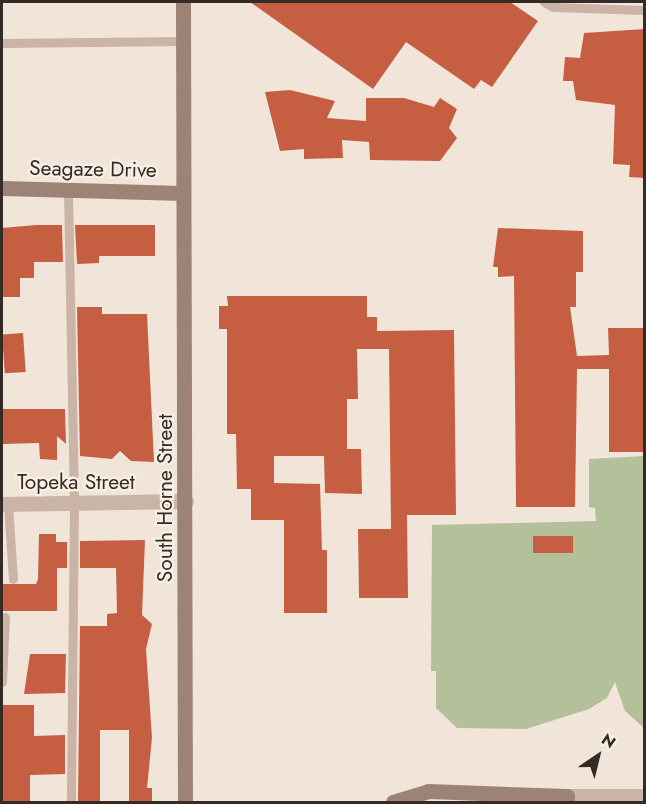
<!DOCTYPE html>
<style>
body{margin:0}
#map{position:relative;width:646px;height:804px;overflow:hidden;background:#f1e5d9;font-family:Jost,sans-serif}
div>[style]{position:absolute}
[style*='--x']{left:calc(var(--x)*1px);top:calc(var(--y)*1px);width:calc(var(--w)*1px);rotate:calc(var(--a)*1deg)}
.green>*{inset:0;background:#b4c099}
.building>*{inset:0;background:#c65e42;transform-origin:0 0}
.lane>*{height:9px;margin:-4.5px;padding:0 4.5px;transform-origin:4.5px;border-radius:4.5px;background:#c9b4a5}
.street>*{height:15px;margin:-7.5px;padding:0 7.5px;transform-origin:7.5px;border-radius:7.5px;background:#c9b4a5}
.secondary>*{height:15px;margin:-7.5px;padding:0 7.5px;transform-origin:7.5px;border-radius:7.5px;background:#9c8376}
span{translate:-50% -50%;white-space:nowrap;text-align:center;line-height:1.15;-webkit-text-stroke:4.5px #f9efe5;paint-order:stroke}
.street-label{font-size:21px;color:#342a26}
.frame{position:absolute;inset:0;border:3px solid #342a26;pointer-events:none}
.north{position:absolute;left:568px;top:726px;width:60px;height:60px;-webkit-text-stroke:4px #f9efe5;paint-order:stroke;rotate:35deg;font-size:16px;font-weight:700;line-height:24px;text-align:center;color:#342a26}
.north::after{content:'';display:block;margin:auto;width:21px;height:27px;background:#342a26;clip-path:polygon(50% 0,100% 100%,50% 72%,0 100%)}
</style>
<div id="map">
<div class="green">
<i style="clip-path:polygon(644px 456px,644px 728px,625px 711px,615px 682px,607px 698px,589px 709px,526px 729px,457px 728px,436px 708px,436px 671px,431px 671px,432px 525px,596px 521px,595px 508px,589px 507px,589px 459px)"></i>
</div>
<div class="building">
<i style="clip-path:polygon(250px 2px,510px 2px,538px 21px,492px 87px,481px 80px,474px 89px,406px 42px,373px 89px)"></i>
<i style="clip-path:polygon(645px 29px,645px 178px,629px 177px,630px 165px,613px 164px,615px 105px,576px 100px,573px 81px,563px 81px,565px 57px,580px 58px,584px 33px)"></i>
<i style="clip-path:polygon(290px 90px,335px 101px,327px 118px,366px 121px,366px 98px,404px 98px,434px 107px,440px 98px,457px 109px,449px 128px,457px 138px,440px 161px,370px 160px,369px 142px,342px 140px,343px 158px,304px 159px,304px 149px,280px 151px,265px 92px)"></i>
<i style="clip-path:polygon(36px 225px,62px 225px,63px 262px,34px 262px,34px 278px,20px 278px,20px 297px,2px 297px,2px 228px)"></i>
<i style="clip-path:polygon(75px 225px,155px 225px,155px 256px,99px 256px,99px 263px,77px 264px)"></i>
<i style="clip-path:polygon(498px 228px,583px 231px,583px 272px,576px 272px,576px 307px,570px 307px,577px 356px,609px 355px,608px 328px,645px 328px,645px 452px,609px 452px,609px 369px,577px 369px,575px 507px,516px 507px,514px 276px,498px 277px,498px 267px,493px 267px)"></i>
<i style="clip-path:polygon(227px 296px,367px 296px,367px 317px,377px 317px,377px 331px,454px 330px,456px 515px,407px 515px,408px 598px,359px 598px,358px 529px,391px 529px,389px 349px,357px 349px,358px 399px,347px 399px,347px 449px,361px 449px,362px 494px,325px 493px,324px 456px,274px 456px,274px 483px,320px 484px,322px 550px,327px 550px,327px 613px,284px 613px,284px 520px,251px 520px,251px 489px,237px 489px,236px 434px,227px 434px,227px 329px,219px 329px,219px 306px,228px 306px)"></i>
<i style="clip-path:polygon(77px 307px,102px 307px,102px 314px,147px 314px,154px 462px,131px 461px,120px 451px,112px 459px,80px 456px)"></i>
<i style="left:23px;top:333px;width:39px;height:21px;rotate:86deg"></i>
<i style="clip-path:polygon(2px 409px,65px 409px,66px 444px,57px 436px,57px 460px,40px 459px,39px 443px,2px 444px)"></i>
<i style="clip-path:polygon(39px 534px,56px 534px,56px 542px,67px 542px,67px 568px,57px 568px,57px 611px,2px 611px,2px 584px,36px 584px,38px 579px)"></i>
<i style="left:573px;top:536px;width:17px;height:40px;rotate:90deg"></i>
<i style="clip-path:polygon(145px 540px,142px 615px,152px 624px,146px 649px,152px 738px,147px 788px,152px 788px,152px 802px,129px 802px,129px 730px,100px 730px,100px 802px,78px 802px,80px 626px,107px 626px,107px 614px,117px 613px,116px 568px,80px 568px,80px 541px)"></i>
<i style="clip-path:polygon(30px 654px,66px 654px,65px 693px,24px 694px)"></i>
<i style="clip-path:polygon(2px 705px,34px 705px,34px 736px,65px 735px,65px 774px,30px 775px,30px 802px,2px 802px)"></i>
</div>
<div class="lane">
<i style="--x:544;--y:2;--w:10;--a:29"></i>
<i style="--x:553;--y:7;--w:91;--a:1.9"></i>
<i style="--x:2;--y:43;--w:180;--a:-0.6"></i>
<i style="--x:68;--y:190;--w:314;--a:88.9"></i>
<i style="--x:74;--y:504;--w:298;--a:90.6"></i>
<i style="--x:8;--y:504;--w:75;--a:86.2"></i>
<i style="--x:2;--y:682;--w:65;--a:-87.4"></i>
</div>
<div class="street">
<i style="--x:2;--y:504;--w:184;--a:-0.9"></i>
<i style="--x:567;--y:796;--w:77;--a:0"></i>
</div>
<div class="secondary">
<i style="--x:183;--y:2;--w:800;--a:89.86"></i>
<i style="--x:2;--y:188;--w:181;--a:1.6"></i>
<i style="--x:393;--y:802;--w:37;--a:-17"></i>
<i style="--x:428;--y:791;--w:139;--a:2.1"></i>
<i style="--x:567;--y:796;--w:6;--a:90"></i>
</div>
<div class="street-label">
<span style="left:93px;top:169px;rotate:1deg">Seagaze Drive</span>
<span style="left:76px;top:482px">Topeka Street</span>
<span style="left:165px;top:498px;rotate:-90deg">South Horne Street</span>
</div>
<div class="frame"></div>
<div class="north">N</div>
</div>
